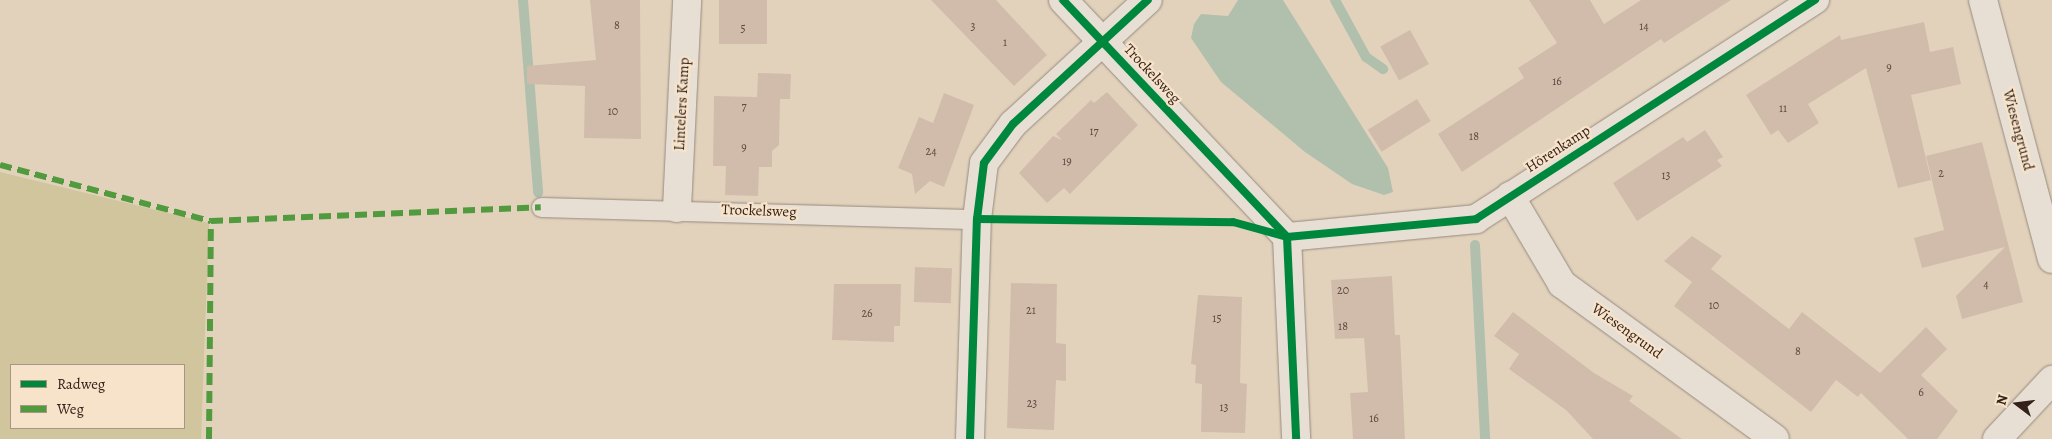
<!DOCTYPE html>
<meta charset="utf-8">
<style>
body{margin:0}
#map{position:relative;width:2052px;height:439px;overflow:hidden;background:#e2d2bc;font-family:Alegreya,serif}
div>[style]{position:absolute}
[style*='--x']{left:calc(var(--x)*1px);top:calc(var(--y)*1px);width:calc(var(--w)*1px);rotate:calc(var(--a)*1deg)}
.green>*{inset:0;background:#d0c59d}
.water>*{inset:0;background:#b0c0ad}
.stream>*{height:10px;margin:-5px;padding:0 5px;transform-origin:5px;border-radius:5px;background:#b0c0ad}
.building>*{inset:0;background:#d1bcac;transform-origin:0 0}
.roads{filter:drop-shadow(0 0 1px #968a7e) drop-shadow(0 0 1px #968a7e)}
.lane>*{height:19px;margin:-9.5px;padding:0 9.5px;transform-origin:9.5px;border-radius:9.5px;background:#e7dfd4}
.street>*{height:28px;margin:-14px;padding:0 14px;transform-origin:14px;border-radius:14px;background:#e7dfd4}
.quiet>*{height:6px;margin-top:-3px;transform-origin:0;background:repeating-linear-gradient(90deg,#519b3e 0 12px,transparent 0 18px)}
.cycleway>*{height:8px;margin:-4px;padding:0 4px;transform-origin:4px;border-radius:4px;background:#00873e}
span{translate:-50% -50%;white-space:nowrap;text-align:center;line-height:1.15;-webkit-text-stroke:4.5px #f6e3ca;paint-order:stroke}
.number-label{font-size:12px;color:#5c483f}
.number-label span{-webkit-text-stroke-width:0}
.street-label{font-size:15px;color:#34211a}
.legend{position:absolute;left:10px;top:364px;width:175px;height:65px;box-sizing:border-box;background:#f6e3ca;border:1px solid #a89584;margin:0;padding:6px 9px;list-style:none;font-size:15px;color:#34211a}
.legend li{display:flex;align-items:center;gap:10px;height:25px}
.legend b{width:25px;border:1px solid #a89584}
.north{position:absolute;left:1992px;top:379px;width:50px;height:50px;-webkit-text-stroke:4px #f6e3ca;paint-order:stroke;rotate:285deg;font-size:14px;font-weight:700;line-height:20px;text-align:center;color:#34211a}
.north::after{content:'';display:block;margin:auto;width:18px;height:22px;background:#34211a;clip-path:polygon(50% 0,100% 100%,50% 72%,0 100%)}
</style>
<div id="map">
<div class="green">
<i style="clip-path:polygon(evenodd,0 172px,209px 223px,201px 439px,0 439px,0 172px,11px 365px,184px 365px,184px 428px,11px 428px,11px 365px)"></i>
</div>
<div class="water">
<i style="clip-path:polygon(1238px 0,1283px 0,1388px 168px,1393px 192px,1384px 195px,1352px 184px,1305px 152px,1221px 82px,1191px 38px,1194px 24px,1201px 14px,1228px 16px)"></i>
</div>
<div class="stream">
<i style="--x:523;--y:0;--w:193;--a:85.5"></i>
<i style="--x:1335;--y:0;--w:65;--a:61.5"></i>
<i style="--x:1366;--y:57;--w:21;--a:35"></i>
<i style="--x:1475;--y:245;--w:194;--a:87"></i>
</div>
<div class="building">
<i style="clip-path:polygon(590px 0,640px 0,641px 139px,584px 138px,585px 86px,527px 84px,527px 66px,596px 60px)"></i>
<i style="left:719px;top:0;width:48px;height:44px"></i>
<i style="clip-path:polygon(931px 0,996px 0,1047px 55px,1014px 86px)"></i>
<i style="clip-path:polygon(1529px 0,1590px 0,1604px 24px,1641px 0,1731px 0,1664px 43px,1661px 39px,1462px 172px,1438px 134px,1524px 78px,1518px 68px,1557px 43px)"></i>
<i style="clip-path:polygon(1924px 22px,1930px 52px,1953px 47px,1961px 84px,1911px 95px,1931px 180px,1898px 188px,1866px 68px,1808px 104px,1819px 123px,1788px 143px,1778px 130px,1771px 135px,1746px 95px,1840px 35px,1841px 40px)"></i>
<i style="left:1410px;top:30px;width:39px;height:34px;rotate:61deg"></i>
<i style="clip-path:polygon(758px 73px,791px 74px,790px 99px,780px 99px,779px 145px,772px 151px,772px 167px,759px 167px,758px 196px,725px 195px,726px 166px,713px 166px,714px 96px,757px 97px)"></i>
<i style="clip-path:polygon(1107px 92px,1138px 125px,1070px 194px,1064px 188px,1047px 203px,1019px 173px,1053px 136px,1062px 140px,1056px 134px,1091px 100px,1094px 103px)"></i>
<i style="clip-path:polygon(944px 93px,974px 105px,944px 187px,930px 181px,915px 194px,912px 174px,898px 168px,919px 117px,933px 123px)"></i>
<i style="left:1417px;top:99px;width:26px;height:58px;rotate:58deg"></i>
<i style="clip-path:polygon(1705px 130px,1723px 157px,1717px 160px,1722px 166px,1637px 221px,1613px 183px,1683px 137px,1687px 142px)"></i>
<i style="clip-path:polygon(1982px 142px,2023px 302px,1962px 319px,1956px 296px,2005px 247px,1922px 268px,1914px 238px,1944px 230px,1926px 156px)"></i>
<i style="clip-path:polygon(1692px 236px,1722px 256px,1711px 269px,1789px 329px,1802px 312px,1880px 373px,1926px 327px,1947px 349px,1921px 375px,1958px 411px,1937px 439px,1908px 439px,1861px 393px,1858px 397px,1836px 380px,1811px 412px,1674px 306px,1692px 282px,1664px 261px)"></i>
<i style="left:915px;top:267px;width:37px;height:35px;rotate:2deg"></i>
<i style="clip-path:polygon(1392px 276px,1395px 335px,1400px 335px,1405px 439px,1353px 439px,1350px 393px,1368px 392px,1364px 338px,1335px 339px,1331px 280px)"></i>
<i style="clip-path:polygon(1011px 283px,1057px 284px,1056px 343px,1066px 344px,1066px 381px,1056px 380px,1054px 430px,1007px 428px)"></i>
<i style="clip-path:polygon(834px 284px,901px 284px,900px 326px,894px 326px,894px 342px,832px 340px)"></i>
<i style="clip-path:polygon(1198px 295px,1242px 297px,1240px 383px,1247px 384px,1245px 433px,1201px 432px,1202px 384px,1195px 383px,1196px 365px,1191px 364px)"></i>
<i style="clip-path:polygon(1513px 312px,1594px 373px,1633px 396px,1629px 401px,1682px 439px,1593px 439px,1566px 410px,1509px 369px,1519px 354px,1494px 336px)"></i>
</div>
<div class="roads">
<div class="lane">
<i style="--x:541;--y:207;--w:436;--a:1.6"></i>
</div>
<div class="street">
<i style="--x:1063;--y:0;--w:326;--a:46.6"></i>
<i style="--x:1287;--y:237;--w:202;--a:87.4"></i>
<i style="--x:1983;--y:0;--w:268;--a:75.1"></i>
<i style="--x:1510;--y:196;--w:102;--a:59.4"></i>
<i style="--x:1562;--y:284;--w:263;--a:36"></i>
<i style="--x:677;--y:208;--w:208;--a:-87.2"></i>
<i style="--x:1287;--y:237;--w:190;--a:-5.4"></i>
<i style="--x:1476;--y:219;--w:404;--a:-32.9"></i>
<i style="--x:970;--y:439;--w:220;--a:-88.2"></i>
<i style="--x:977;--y:219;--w:56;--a:-82.9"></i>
<i style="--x:984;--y:163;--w:49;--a:-53.4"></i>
<i style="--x:1013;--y:124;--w:183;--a:-42.6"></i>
<i style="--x:1997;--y:439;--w:81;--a:-47"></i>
</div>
</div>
<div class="quiet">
<i style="--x:0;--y:165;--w:218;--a:14.9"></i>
<i style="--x:211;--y:221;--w:330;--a:-2.4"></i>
<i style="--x:209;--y:439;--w:218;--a:-89.5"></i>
</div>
<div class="cycleway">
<i style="--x:1063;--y:0;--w:326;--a:46.6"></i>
<i style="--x:1287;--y:237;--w:202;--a:87.4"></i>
<i style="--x:977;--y:219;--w:256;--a:0.7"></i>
<i style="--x:1233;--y:222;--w:56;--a:15.5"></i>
<i style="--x:1287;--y:237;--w:190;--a:-5.4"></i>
<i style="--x:1476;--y:219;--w:404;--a:-32.9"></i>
<i style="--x:970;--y:439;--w:220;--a:-88.2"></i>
<i style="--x:977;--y:219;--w:56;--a:-82.9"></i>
<i style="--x:984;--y:163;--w:49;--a:-53.4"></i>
<i style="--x:1013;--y:124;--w:183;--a:-42.6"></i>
</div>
<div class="number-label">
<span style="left:617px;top:26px">8</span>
<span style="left:973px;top:27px">3</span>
<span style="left:1644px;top:27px">14</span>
<span style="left:743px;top:29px">5</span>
<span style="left:1005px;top:43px">1</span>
<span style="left:1889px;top:68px">9</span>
<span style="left:1557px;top:82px">16</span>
<span style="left:744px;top:107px">7</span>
<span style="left:1783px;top:109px">11</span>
<span style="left:613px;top:112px">10</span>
<span style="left:1094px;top:132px">17</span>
<span style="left:1474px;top:137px">18</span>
<span style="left:744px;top:148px">9</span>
<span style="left:931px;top:152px">24</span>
<span style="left:1067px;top:162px">19</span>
<span style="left:1941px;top:174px">2</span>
<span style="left:1666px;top:176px">13</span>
<span style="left:1986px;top:285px">4</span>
<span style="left:1343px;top:291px">20</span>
<span style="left:1714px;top:306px">10</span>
<span style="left:1031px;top:311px">21</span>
<span style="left:867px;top:314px">26</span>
<span style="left:1217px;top:319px">15</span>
<span style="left:1343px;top:327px">18</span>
<span style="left:1798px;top:352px">8</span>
<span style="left:1921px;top:393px">6</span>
<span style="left:1032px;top:404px">23</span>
<span style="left:1224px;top:408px">13</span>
<span style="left:1374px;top:419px">16</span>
</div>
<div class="street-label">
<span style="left:1152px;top:74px;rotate:47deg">Trockelsweg</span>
<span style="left:682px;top:104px;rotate:-87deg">Lintelers Kamp</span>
<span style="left:2018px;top:130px;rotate:75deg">Wiesengrund</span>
<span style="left:1558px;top:149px;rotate:-33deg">Hörenkamp</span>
<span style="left:759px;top:211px;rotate:2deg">Trockelsweg</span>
<span style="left:1627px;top:331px;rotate:36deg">Wiesengrund</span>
</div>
<ul class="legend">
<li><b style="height:6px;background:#00873e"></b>Radweg</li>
<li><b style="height:6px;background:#519b3e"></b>Weg</li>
</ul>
<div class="north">N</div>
</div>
